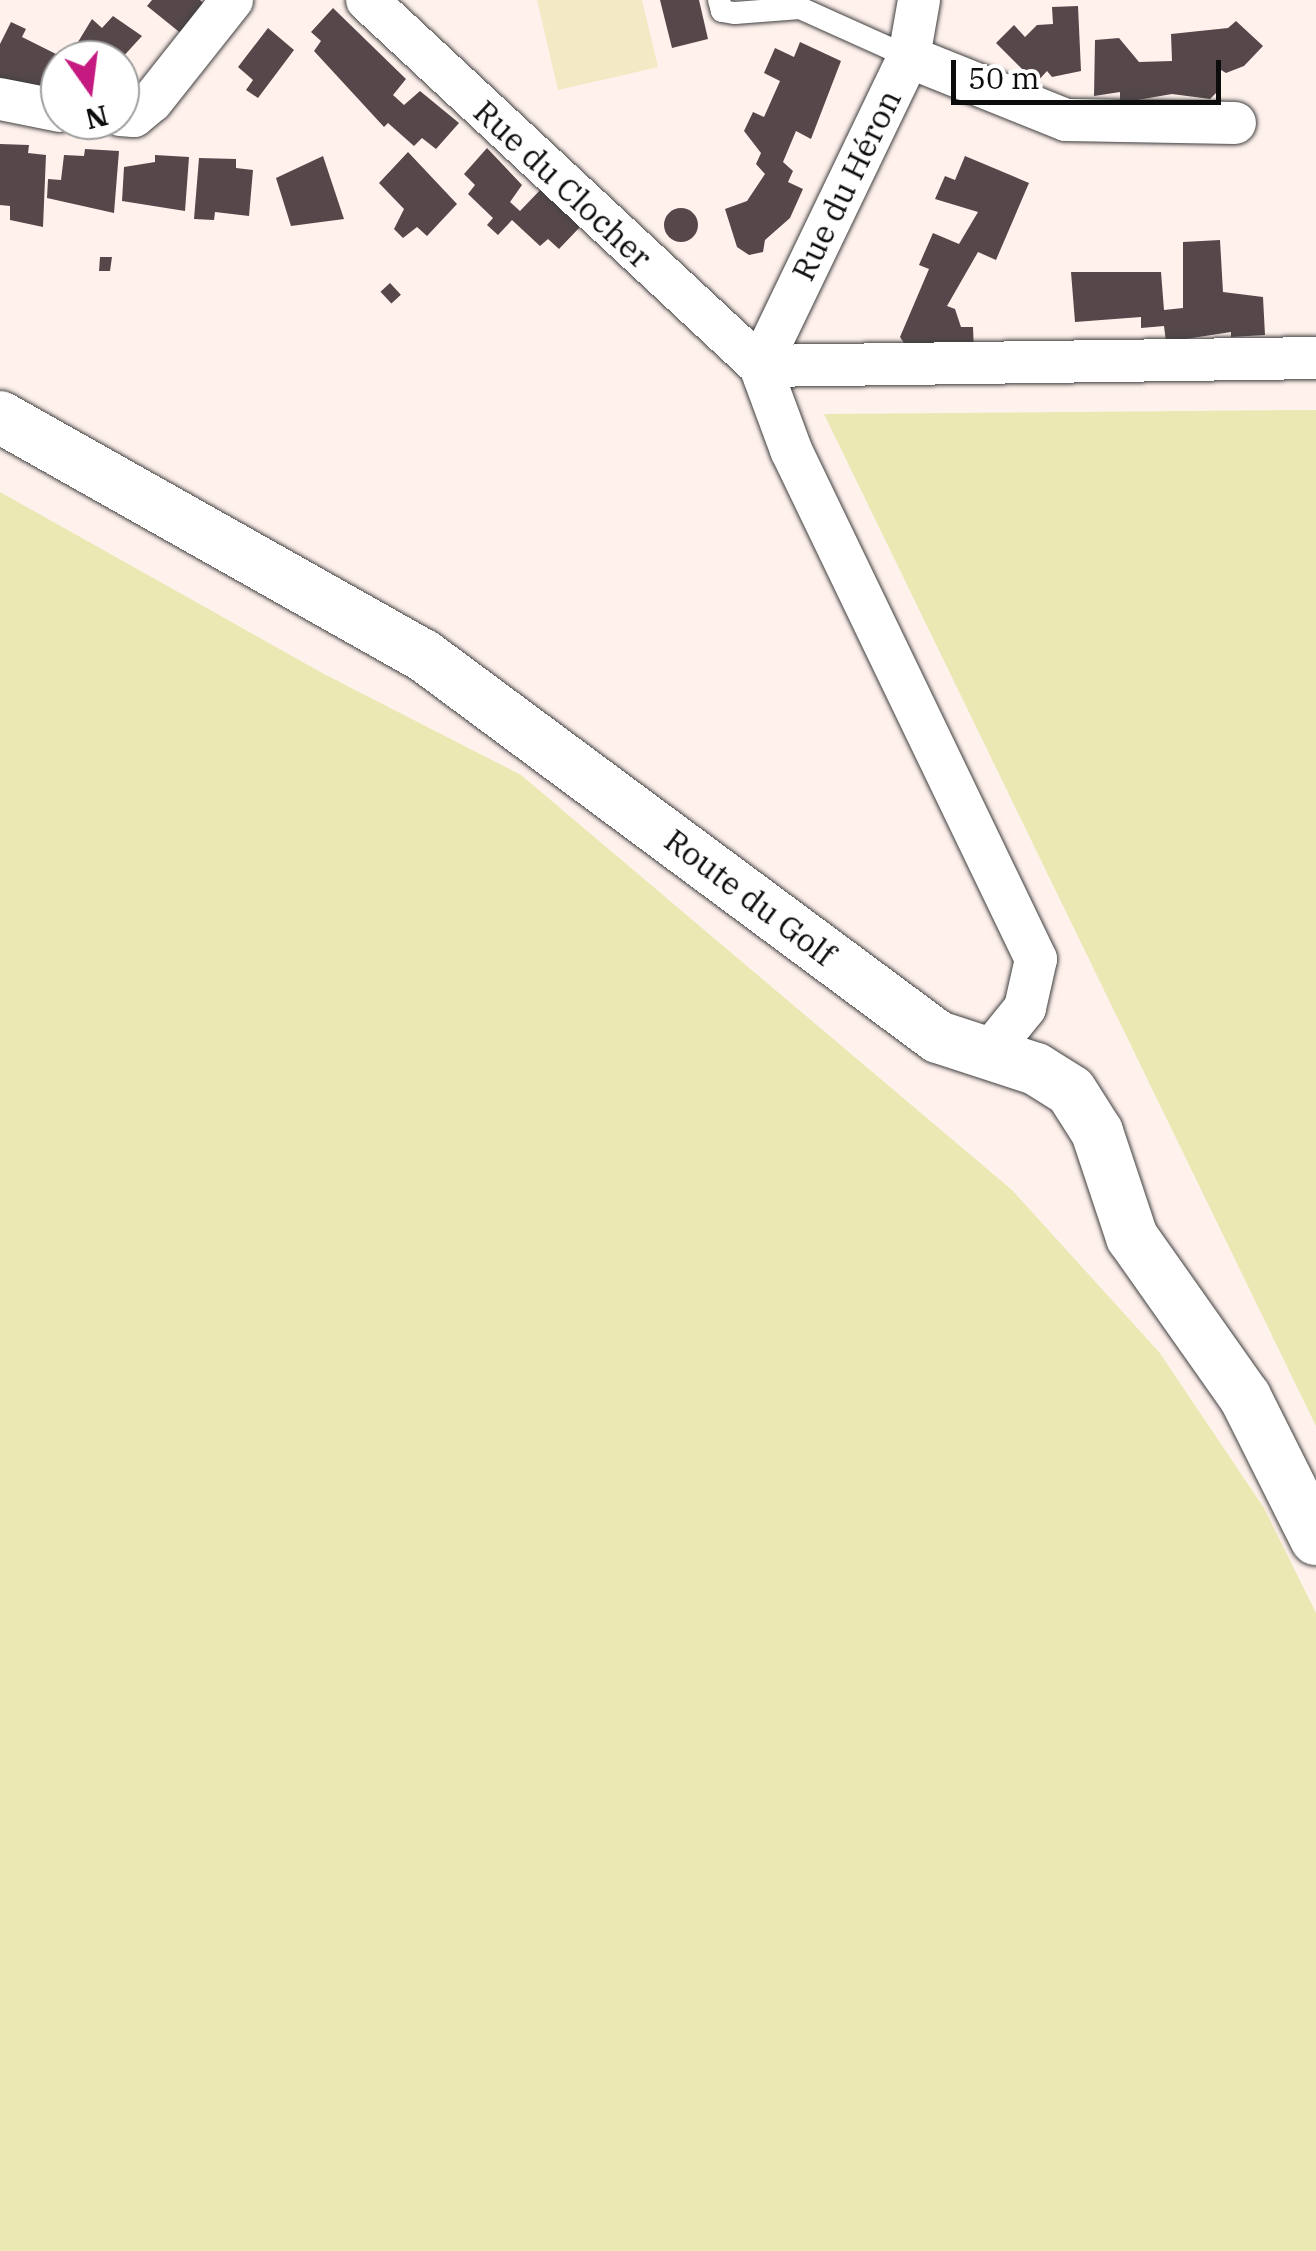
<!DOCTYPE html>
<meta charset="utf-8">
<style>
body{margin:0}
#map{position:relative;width:1316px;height:2251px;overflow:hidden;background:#fff1ec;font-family:"IBM Plex Serif",serif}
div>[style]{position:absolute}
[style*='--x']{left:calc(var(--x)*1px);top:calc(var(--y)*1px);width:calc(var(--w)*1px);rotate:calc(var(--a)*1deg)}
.green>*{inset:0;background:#ece8b3}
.pitch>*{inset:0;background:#f2e9c5}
.building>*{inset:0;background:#56484a;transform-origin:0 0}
.round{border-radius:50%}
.roads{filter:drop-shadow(0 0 2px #3f3f3f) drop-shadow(0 0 2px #3f3f3f)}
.service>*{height:22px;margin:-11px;padding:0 11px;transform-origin:11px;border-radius:11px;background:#fff}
.minor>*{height:42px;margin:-21px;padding:0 21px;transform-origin:21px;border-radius:21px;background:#fff}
.tertiary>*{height:52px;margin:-26px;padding:0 26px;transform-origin:26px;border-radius:26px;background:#fff}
span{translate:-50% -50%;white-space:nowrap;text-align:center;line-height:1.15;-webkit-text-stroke:10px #fff;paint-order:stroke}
.street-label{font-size:32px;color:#0c0c0c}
.north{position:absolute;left:40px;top:40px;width:100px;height:100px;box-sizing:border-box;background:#fff;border:2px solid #9e9e9e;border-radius:50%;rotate:166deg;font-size:28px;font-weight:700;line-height:40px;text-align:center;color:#0c0c0c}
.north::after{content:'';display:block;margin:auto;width:35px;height:45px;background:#c51b81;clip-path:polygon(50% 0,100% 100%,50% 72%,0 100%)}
.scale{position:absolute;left:951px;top:60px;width:270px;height:45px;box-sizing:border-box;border:5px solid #0c0c0c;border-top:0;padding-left:12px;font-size:30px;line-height:35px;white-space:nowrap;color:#0c0c0c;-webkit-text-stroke:8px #fff;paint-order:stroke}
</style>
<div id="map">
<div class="green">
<i style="clip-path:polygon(1316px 410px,1316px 1426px,824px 414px)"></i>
<i style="clip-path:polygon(0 492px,324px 674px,521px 775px,1012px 1190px,1159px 1352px,1264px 1508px,1316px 1613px,1316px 2251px,0 2251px)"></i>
</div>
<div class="pitch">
<i style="clip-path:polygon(537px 0,642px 0,658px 67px,558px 90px)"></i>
</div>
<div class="building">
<i style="clip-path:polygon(152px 0,200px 0,210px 10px,188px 39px,147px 6px)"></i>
<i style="clip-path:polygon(660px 0,699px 0,708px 39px,672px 48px)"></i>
<i style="clip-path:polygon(1078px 6px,1081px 71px,1052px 77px,1047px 71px,1036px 83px,996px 43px,1014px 25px,1025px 37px,1037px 25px,1053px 24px,1052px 7px)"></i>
<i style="clip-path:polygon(333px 8px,406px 79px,393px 95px,404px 105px,420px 91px,459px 123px,436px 149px,422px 138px,414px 146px,388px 123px,384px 127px,314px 51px,321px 41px,311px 32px)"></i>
<i style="clip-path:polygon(113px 16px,142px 36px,120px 60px,129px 68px,120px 77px,120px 60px,67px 60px,92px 19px,102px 28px)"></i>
<i style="clip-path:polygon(1236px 21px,1263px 46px,1244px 66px,1226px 73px,1216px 67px,1217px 92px,1210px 99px,1172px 94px,1120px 103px,1120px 92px,1094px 96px,1095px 40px,1119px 38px,1139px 62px,1172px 61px,1171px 34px,1228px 28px)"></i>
<i style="clip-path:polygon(11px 22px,26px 29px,22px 37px,56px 54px,36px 97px,0 88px,0 44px)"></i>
<i style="clip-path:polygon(268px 28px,294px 50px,258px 98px,246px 90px,253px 80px,238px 67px)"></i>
<i style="clip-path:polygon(800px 42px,841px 61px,811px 139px,796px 131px,783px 162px,793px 171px,788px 182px,803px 189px,790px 218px,765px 240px,763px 252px,749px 255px,737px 247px,725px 209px,747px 201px,765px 174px,756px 164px,761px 153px,744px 131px,753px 112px,764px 117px,780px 81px,764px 73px,775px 48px,794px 57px)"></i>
<i style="clip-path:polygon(0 144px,29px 145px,28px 153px,46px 155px,43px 227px,10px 220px,10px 206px,0 205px)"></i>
<i style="clip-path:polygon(487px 148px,522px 185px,510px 202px,520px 211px,543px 187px,580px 227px,559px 249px,548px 239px,540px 246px,512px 220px,498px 235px,487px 225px,493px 218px,468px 194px,475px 185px,464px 174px)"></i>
<i style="clip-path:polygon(85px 149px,119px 151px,114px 213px,47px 198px,48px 179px,61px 180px,64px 155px,84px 156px)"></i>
<i style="clip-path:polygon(408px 152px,457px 204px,427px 236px,417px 227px,403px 238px,394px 229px,404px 209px,379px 183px)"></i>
<i style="clip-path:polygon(155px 155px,189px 157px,185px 211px,122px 201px,124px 167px,155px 162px)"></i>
<i style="clip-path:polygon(323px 156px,344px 219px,291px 226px,276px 178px)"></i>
<i style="clip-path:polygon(965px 156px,1029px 183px,996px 260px,978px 252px,947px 306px,955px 309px,961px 327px,973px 327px,974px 352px,910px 352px,900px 337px,929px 269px,919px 265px,933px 233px,959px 244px,978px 212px,935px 199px,945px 176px,955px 180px)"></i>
<i style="clip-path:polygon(199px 158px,236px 159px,236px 168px,253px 170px,249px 216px,215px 212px,214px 220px,194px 219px)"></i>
<i class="round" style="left:664px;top:208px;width:34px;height:34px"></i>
<i style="clip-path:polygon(1220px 240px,1223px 292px,1263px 297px,1265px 335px,1231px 337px,1231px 332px,1166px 342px,1164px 326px,1141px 328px,1141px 317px,1075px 322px,1071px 272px,1161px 272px,1164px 310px,1183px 308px,1183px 242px)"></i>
<i style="clip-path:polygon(100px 257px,112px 257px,110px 271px,99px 271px)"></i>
<i style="left:390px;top:283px;width:16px;height:13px;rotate:47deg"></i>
</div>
<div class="roads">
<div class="service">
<i style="--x:719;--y:0;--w:11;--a:75"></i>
<i style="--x:722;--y:11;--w:13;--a:9"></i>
<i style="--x:735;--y:13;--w:65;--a:-4.4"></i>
<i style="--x:800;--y:8;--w:120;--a:24.2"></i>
</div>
<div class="minor">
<i style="--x:367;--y:0;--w:537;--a:42.96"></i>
<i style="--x:760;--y:366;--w:90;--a:69.7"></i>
<i style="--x:791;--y:450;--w:565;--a:64.3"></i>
<i style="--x:1036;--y:959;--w:50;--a:102.7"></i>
<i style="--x:1025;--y:1008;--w:60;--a:129"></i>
<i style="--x:909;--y:57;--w:169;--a:21.9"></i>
<i style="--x:1066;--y:120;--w:169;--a:1"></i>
<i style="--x:0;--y:99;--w:61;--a:11.3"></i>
<i style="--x:120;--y:115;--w:14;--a:4"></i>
<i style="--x:134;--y:116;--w:23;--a:-40"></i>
<i style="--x:152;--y:101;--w:129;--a:-51.6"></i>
<i style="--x:760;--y:366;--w:556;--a:-0.82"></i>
<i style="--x:760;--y:366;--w:343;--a:-64.3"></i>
<i style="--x:909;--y:57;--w:58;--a:-80"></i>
</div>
<div class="tertiary">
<i style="--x:0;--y:417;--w:485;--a:29.4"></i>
<i style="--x:423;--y:655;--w:641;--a:36.57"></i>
<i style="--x:938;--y:1037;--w:103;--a:18.1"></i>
<i style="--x:1036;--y:1069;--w:41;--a:32.2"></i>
<i style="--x:1071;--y:1091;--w:49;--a:57.6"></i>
<i style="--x:1097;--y:1132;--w:111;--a:71.6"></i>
<i style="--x:1132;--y:1237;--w:196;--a:54.8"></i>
<i style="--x:1245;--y:1397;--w:159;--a:63.4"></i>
</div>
</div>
<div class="street-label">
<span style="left:563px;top:184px;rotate:43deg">Rue du Clocher</span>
<span style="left:846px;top:185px;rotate:-64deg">Rue du Héron</span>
<span style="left:750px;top:897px;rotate:37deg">Route du Golf</span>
</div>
<div class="north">N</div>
<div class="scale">50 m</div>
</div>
